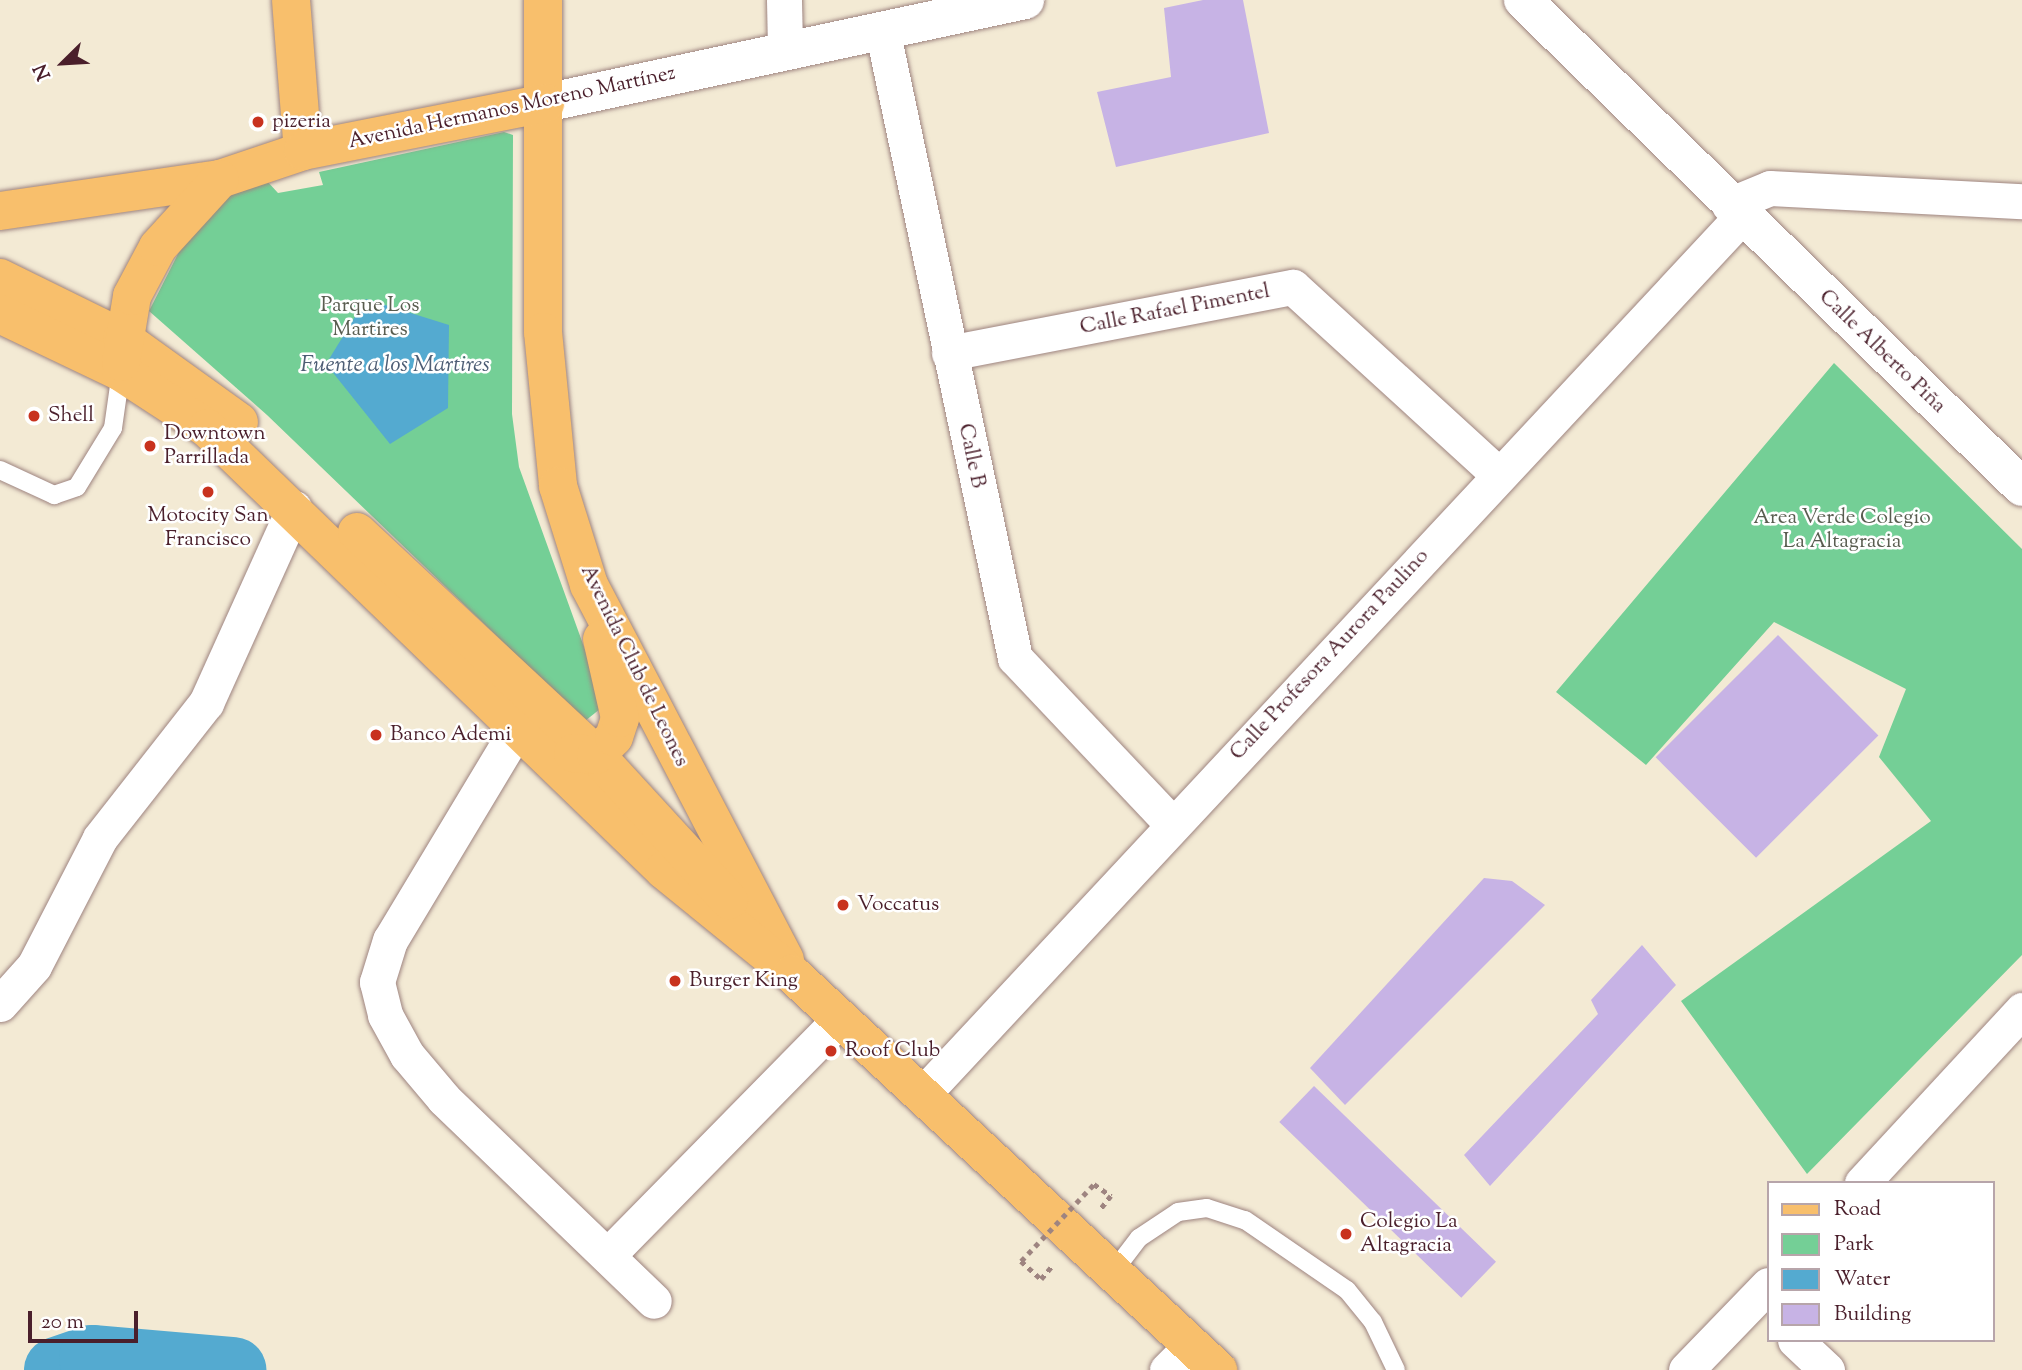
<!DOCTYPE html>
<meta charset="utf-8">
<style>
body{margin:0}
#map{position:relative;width:2022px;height:1370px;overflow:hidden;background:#f3ead4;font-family:"Sorts Mill Goudy",serif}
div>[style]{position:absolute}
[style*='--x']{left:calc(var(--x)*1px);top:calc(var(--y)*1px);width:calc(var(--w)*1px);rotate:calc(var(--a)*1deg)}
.green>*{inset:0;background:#74cf96}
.water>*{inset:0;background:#54aad0}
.river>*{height:66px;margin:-33px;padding:0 33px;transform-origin:33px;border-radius:33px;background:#54aad0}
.building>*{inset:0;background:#c7b3e5;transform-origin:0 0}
.path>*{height:4.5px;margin-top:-2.25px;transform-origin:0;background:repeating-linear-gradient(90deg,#9e8480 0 5px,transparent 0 10px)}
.roads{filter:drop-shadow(0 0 2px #9e8480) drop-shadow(0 0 2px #9e8480)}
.service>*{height:18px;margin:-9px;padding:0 9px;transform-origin:9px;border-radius:9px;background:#fff}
.minor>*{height:35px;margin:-17.5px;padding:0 17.5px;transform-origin:17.5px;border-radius:17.5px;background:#fff}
.tertiary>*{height:38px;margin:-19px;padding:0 19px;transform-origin:19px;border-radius:19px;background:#fff}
.primary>*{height:38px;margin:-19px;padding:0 19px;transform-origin:19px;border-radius:19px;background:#f8bf6c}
.path-bridge>*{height:4.5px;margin-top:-2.25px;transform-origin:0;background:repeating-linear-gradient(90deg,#9e8480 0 5px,transparent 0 10px)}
.dots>*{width:19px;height:19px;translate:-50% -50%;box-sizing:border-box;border:4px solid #fff;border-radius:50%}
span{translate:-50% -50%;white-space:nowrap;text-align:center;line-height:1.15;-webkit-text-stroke:5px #fff;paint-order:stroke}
.street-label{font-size:21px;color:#4a1f2b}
.poi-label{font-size:21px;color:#4a1f2b}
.left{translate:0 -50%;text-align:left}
.park-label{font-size:21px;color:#595d50}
.water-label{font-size:23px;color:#4e5e75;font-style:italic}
.legend{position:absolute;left:1767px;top:1181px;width:228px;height:161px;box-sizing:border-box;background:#fff;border:2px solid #b7a5aa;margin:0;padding:9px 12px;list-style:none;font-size:21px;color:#4a1f2b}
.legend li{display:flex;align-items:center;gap:14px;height:35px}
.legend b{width:35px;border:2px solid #b7a5aa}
.north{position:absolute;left:28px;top:28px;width:70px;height:70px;-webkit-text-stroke:5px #fff;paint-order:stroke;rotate:246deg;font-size:19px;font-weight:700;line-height:28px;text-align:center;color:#4a1f2b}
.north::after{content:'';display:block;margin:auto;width:24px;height:32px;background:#4a1f2b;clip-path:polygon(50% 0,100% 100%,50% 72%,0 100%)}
.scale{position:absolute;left:28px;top:1311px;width:110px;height:32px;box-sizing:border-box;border:4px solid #4a1f2b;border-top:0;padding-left:9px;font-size:21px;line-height:24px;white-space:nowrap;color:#4a1f2b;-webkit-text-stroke:5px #fff;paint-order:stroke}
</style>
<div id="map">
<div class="green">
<i style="clip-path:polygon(504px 132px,513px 135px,512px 414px,519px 467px,605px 705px,585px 721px,267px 415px,149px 311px,182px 246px,230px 195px,266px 180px,278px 193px,323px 185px,319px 172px)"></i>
<i style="clip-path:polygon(1834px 363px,2022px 549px,2022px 955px,1807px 1174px,1681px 1001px,1931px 821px,1879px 757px,1906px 689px,1774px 622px,1646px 765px,1556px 692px)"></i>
</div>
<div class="water">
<i style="clip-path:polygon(366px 299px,449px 325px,448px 408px,390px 444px,326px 364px)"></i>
</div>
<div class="river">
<i style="--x:57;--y:1370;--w:37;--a:-19"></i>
<i style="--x:92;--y:1358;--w:142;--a:4.9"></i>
</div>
<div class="building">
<i style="clip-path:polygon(1203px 0,1243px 0,1269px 133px,1116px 167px,1097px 92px,1171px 77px,1164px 8px)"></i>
<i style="left:1778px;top:635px;width:142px;height:173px;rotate:45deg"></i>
<i style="clip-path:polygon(1484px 878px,1512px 881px,1545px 905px,1345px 1105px,1310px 1068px)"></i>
<i style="clip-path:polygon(1642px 945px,1676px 985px,1490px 1186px,1464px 1155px,1598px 1014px,1591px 1000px)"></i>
<i style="left:1314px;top:1086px;width:253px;height:50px;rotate:44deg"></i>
</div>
<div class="path">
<i style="--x:1094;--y:1184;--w:21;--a:35"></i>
<i style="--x:1111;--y:1196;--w:16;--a:128"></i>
<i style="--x:1021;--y:1261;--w:27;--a:42"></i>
<i style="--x:1041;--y:1279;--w:17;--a:-50"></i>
</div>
<div class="roads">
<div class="service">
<i style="--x:0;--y:470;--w:60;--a:24.8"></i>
<i style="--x:54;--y:495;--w:24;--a:-19"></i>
<i style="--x:77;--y:487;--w:69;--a:-58.6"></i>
<i style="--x:113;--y:428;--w:57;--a:-81.9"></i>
<i style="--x:1113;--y:1272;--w:43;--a:-52.6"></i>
<i style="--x:1139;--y:1238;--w:47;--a:-33.7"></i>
<i style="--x:1178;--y:1212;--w:29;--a:-8"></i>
<i style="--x:1207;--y:1208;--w:40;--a:18"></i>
<i style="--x:1245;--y:1220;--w:124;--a:34.5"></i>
<i style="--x:1347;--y:1290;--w:41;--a:50.9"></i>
<i style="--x:1373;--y:1322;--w:53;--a:64.4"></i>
</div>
<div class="minor">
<i style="--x:784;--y:0;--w:49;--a:88.8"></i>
<i style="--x:882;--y:29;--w:643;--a:78.06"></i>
<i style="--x:1015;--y:658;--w:228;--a:46.6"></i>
<i style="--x:1729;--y:205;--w:44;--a:-22.5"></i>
<i style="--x:1770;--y:188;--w:252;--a:3"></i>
<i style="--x:949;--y:353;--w:350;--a:-10.9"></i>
<i style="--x:1293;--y:287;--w:277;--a:42.4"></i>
<i style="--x:517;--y:729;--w:246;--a:121"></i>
<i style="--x:390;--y:940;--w:44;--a:107.2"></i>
<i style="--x:377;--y:982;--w:34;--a:76"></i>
<i style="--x:385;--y:1015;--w:46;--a:61.2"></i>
<i style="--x:407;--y:1055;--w:57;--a:49.9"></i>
<i style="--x:444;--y:1099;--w:291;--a:43.9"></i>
<i style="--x:0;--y:1004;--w:51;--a:-48.2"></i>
<i style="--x:34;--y:966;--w:144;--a:-62.7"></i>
<i style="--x:100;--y:838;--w:172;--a:-51.9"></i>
<i style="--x:206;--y:703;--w:214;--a:-65.7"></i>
<i style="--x:922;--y:1095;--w:1201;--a:-46.99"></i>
<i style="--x:1862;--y:1183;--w:236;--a:-47.2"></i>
<i style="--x:610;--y:1253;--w:328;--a:-45.5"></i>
<i style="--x:1795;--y:1340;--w:44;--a:43.2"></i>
<i style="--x:1167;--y:1370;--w:35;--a:-45"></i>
<i style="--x:1686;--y:1370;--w:118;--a:-46"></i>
</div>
<div class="tertiary">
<i style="--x:1523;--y:0;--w:697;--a:44.3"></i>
<i style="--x:545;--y:103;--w:491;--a:-12.1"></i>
</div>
<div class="primary">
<i style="--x:291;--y:0;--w:151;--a:85.5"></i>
<i style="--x:543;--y:0;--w:332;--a:90"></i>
<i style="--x:543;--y:332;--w:155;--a:84.4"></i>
<i style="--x:558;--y:486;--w:104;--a:72.6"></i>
<i style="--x:589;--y:585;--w:423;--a:62.4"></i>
<i style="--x:0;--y:211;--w:222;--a:-8.3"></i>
<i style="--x:220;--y:179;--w:88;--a:-18.6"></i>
<i style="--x:303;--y:151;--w:247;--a:-11.2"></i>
<i style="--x:0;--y:278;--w:136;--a:26.2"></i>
<i style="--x:122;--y:338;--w:144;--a:35.7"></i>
<i style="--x:0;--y:314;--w:134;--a:25.6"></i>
<i style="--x:121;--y:372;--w:103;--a:33.1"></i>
<i style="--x:207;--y:428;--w:636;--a:44.04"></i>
<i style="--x:664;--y:870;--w:165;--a:39.1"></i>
<i style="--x:792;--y:974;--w:582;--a:42.91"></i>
<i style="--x:121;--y:362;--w:67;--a:-80.5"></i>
<i style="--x:132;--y:296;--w:55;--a:-62"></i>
<i style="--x:158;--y:247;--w:92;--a:-47.6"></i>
<i style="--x:357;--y:532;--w:327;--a:43"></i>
<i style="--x:596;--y:755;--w:197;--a:47.5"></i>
<i style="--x:573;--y:753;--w:23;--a:5"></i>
<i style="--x:596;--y:755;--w:25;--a:-45"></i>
<i style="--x:614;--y:737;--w:20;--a:-72"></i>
<i style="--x:620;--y:718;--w:81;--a:-102.8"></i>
</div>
</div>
<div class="path-bridge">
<i style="--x:1021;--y:1261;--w:106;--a:-46.5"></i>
</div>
<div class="dots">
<i style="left:258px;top:122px;background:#c8321e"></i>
<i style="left:34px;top:416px;background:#c8321e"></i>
<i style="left:150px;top:446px;background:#c8321e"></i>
<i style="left:208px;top:492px;background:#c8321e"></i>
<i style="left:376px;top:735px;background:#c8321e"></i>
<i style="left:843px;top:905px;background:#c8321e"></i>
<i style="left:675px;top:981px;background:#c8321e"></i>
<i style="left:831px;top:1051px;background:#c8321e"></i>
<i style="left:1346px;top:1234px;background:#c8321e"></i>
</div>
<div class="street-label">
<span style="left:512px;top:108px;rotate:-12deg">Avenida Hermanos Moreno Martínez</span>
<span style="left:1175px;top:310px;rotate:-11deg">Calle Rafael Pimentel</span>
<span style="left:1882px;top:352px;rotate:44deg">Calle Alberto Piña</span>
<span style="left:971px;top:456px;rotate:78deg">Calle B</span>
<span style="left:1330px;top:655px;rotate:-47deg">Calle Profesora Aurora Paulino</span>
<span style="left:634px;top:666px;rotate:64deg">Avenida Club de Leones</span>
</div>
<div class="poi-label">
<span class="left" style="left:272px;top:122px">pizeria</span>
<span class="left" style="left:48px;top:416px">Shell</span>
<span class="left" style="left:164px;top:446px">Downtown<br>Parrillada</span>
<span style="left:208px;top:528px">Motocity San<br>Francisco</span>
<span class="left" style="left:390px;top:735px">Banco Ademi</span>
<span class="left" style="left:857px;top:905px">Voccatus</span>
<span class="left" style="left:689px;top:981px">Burger King</span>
<span class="left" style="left:845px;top:1051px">Roof Club</span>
<span class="left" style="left:1360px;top:1234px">Colegio La<br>Altagracia</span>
</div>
<div class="park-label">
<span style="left:370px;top:318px">Parque Los<br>Martires</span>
<span style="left:1842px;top:530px">Area Verde Colegio<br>La Altagracia</span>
</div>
<div class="water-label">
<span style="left:395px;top:366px">Fuente a los Martires</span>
</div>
<ul class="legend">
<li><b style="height:9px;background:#f8bf6c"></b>Road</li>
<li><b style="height:19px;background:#74cf96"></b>Park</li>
<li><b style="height:19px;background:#54aad0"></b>Water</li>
<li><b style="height:19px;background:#c7b3e5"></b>Building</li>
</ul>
<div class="north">N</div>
<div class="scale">20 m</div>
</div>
